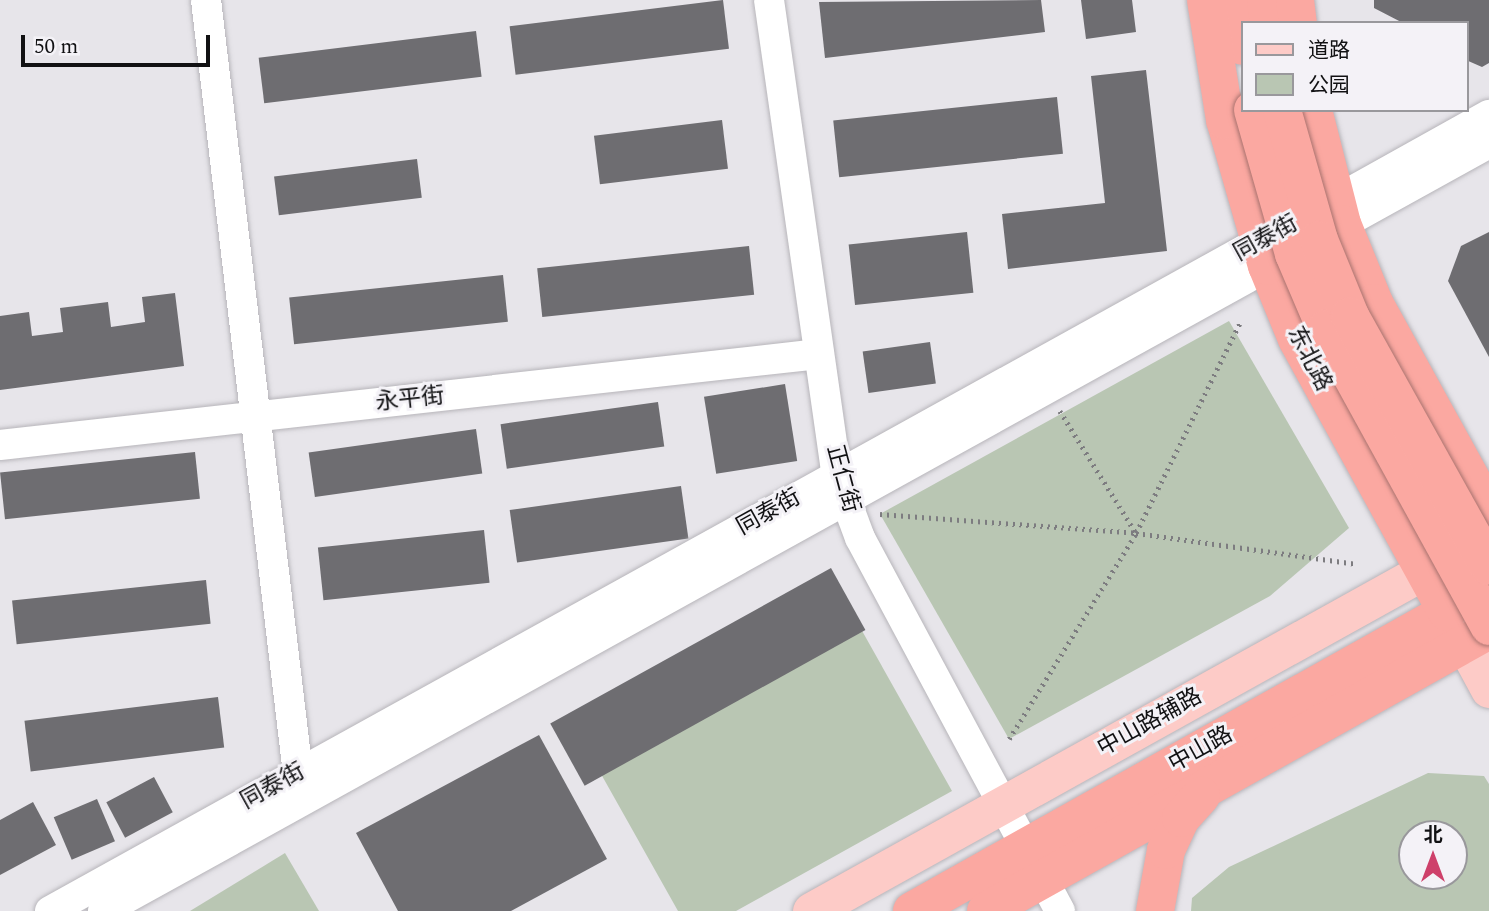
<!DOCTYPE html>
<meta charset="utf-8">
<style>
body{margin:0}
#map{position:relative;width:1489px;height:911px;overflow:hidden;background:#e7e5ea;font-family:Spectral,"Noto Sans SC",serif}
div>[style]{position:absolute}
[style*='--x']{left:calc(var(--x)*1px);top:calc(var(--y)*1px);width:calc(var(--w)*1px);rotate:calc(var(--a)*1deg)}
.green>*{inset:0;background:#b9c6b3}
.building>*{inset:0;background:#6e6d71;transform-origin:0 0}
.path>*{height:4.5px;margin-top:-2.25px;transform-origin:0;background:repeating-linear-gradient(90deg,#7d7c80 0 2px,transparent 0 7px)}
.roads{filter:drop-shadow(0 0 2px #b7b5ba) drop-shadow(0 0 2px #b7b5ba)}
.minor>*{height:30px;margin:-15px;padding:0 15px;transform-origin:15px;border-radius:15px;background:#fff}
.major>*{height:37px;margin:-18.5px;padding:0 18.5px;transform-origin:18.5px;border-radius:18.5px;background:#fdcbc7}
.highway>*{height:38px;margin:-19px;padding:0 19px;transform-origin:19px;border-radius:19px;background:#fba8a1}
.bridges{filter:drop-shadow(0 0 2px #a9736f) drop-shadow(0 0 2px #a9736f)}
.highway-bridge>*{height:38px;margin:-19px;padding:0 19px;transform-origin:19px;border-radius:19px;background:#fba8a1}
span{translate:-50% -50%;white-space:nowrap;text-align:center;line-height:1.15;-webkit-text-stroke:6px #f4f2f7;paint-order:stroke}
.street-label{font-size:23px;color:#111113}
.legend{position:absolute;left:1241px;top:21px;width:228px;height:91px;box-sizing:border-box;background:#f4f2f7;border:2px solid #99989c;margin:0;padding:9px 12px;list-style:none;font-size:21px;color:#111113}
.legend li{display:flex;align-items:center;gap:14px;height:35px}
.legend b{width:35px;border:2px solid #99989c}
.north{position:absolute;left:1398px;top:820px;width:70px;height:70px;box-sizing:border-box;background:#f4f2f7;border:2px solid #99989c;border-radius:50%;rotate:0deg;font-size:19px;font-weight:700;line-height:28px;text-align:center;color:#111113}
.north::after{content:'';display:block;margin:auto;width:24px;height:32px;background:#ce406a;clip-path:polygon(50% 0,100% 100%,50% 72%,0 100%)}
.scale{position:absolute;left:21px;top:35px;width:189px;height:32px;box-sizing:border-box;border:4px solid #111113;border-top:0;padding-left:9px;font-size:21px;line-height:24px;white-space:nowrap;color:#111113;-webkit-text-stroke:5px #f4f2f7;paint-order:stroke}
</style>
<div id="map">
<div class="green">
<i style="clip-path:polygon(1229px 321px,1349px 528px,1270px 596px,1009px 739px,880px 514px)"></i>
<i style="clip-path:polygon(861px 629px,952px 791px,736px 911px,678px 911px,601px 774px)"></i>
<i style="clip-path:polygon(evenodd,1428px 773px,1484px 776px,1489px 784px,1489px 911px,1191px 911px,1192px 898px,1229px 867px,1428px 773px,1454px 834px,1454px 876px,1412px 876px,1412px 834px,1454px 834px)"></i>
<i style="clip-path:polygon(285px 853px,319px 911px,190px 911px)"></i>
</div>
<div class="building">
<i style="left:723px;top:0;width:49px;height:215px;rotate:83deg"></i>
<i style="clip-path:polygon(1041px 0,1045px 32px,825px 58px,819px 2px)"></i>
<i style="clip-path:polygon(1081px 0,1132px 0,1136px 32px,1086px 39px)"></i>
<i style="clip-path:polygon(1374px 0,1489px 0,1489px 63px,1482px 67px,1466px 60px,1466px 23px,1403px 23px,1374px 8px)"></i>
<i style="left:476px;top:31px;width:46px;height:219px;rotate:83deg"></i>
<i style="clip-path:polygon(1146px 70px,1167px 251px,1008px 269px,1002px 214px,1105px 203px,1091px 76px)"></i>
<i style="left:1057px;top:97px;width:57px;height:225px;rotate:84deg"></i>
<i style="left:722px;top:120px;width:49px;height:129px;rotate:83deg"></i>
<i style="left:417px;top:159px;width:39px;height:144px;rotate:83deg"></i>
<i style="left:967px;top:232px;width:61px;height:119px;rotate:84deg"></i>
<i style="clip-path:polygon(1489px 232px,1489px 357px,1448px 281px,1461px 246px)"></i>
<i style="left:749px;top:246px;width:49px;height:213px;rotate:84deg"></i>
<i style="left:503px;top:275px;width:47px;height:215px;rotate:84deg"></i>
<i style="clip-path:polygon(175px 293px,184px 366px,0 390px,0 316px,29px 312px,32px 336px,63px 332px,60px 308px,108px 302px,111px 327px,145px 322px,142px 297px)"></i>
<i style="left:930px;top:342px;width:42px;height:68px;rotate:82deg"></i>
<i style="left:785px;top:384px;width:78px;height:82px;rotate:81deg"></i>
<i style="left:658px;top:402px;width:45px;height:159px;rotate:82deg"></i>
<i style="left:476px;top:429px;width:45px;height:169px;rotate:82deg"></i>
<i style="left:195px;top:452px;width:47px;height:196px;rotate:84deg"></i>
<i style="left:681px;top:486px;width:53px;height:173px;rotate:82deg"></i>
<i style="left:484px;top:530px;width:53px;height:167px;rotate:84deg"></i>
<i style="left:831px;top:568px;width:71px;height:321px;rotate:61deg"></i>
<i style="left:206px;top:580px;width:44px;height:195px;rotate:84deg"></i>
<i style="left:218px;top:697px;width:51px;height:195px;rotate:83deg"></i>
<i style="clip-path:polygon(539px 735px,607px 859px,511px 911px,398px 911px,356px 833px)"></i>
<i style="left:154px;top:777px;width:40px;height:54px;rotate:62deg"></i>
<i style="left:97px;top:799px;width:46px;height:47px;rotate:67deg"></i>
<i style="clip-path:polygon(33px 802px,56px 845px,0 875px,0 820px)"></i>
</div>
<div class="path">
<i style="--x:1060;--y:411;--w:144;--a:58.1"></i>
<i style="--x:880;--y:514;--w:257;--a:4.2"></i>
<i style="--x:1136;--y:533;--w:223;--a:8"></i>
<i style="--x:1009;--y:739;--w:242;--a:-58.3"></i>
<i style="--x:1136;--y:533;--w:234;--a:-63.7"></i>
</div>
<div class="roads">
<div class="minor">
<i style="--x:206;--y:0;--w:797;--a:83.22"></i>
<i style="--x:769;--y:0;--w:481;--a:81.9"></i>
<i style="--x:837;--y:476;--w:66;--a:69.6"></i>
<i style="--x:860;--y:538;--w:423;--a:61.8"></i>
<i style="--x:1318;--y:210;--w:196;--a:-29.1"></i>
<i style="--x:1325;--y:234;--w:188;--a:-29"></i>
<i style="--x:0;--y:445;--w:824;--a:-6.34"></i>
<i style="--x:50;--y:911;--w:1402;--a:-28.96"></i>
<i style="--x:103;--y:911;--w:1351;--a:-28.96"></i>
</div>
<div class="major">
<i style="--x:1450;--y:617;--w:82;--a:61.6"></i>
<i style="--x:811;--y:911;--w:732;--a:-29.02"></i>
</div>
<div class="highway">
<i style="--x:1236;--y:0;--w:46;--a:82.6"></i>
<i style="--x:1266;--y:0;--w:23;--a:83"></i>
<i style="--x:1295;--y:0;--w:23;--a:83"></i>
<i style="--x:1313;--y:110;--w:118;--a:75.7"></i>
<i style="--x:1342;--y:224;--w:85;--a:67.9"></i>
<i style="--x:1374;--y:303;--w:238;--a:61.1"></i>
<i style="--x:912;--y:911;--w:613;--a:-29.2"></i>
<i style="--x:1447;--y:612;--w:311;--a:-118.8"></i>
<i style="--x:1297;--y:339;--w:79;--a:-112.3"></i>
<i style="--x:1267;--y:266;--w:152;--a:-106"></i>
<i style="--x:1225;--y:120;--w:121;--a:-99"></i>
<i style="--x:986;--y:911;--w:576;--a:-29.19"></i>
<i style="--x:1155;--y:911;--w:62;--a:-79.8"></i>
<i style="--x:1166;--y:850;--w:35;--a:-65"></i>
<i style="--x:1181;--y:818;--w:30;--a:-48"></i>
</div>
</div>
<div class="bridges">
<div class="highway-bridge">
<i style="--x:1253;--y:110;--w:150;--a:74.1"></i>
<i style="--x:1294;--y:254;--w:82;--a:66.9"></i>
<i style="--x:1326;--y:329;--w:339;--a:61.2"></i>
<i style="--x:1282;--y:110;--w:135;--a:74.1"></i>
<i style="--x:1319;--y:240;--w:82;--a:67.8"></i>
<i style="--x:1350;--y:316;--w:286;--a:60.9"></i>
</div>
</div>
<div class="street-label">
<span style="left:1266px;top:239px;rotate:-29deg">同泰街</span>
<span style="left:1309px;top:359px;rotate:63deg">东北路</span>
<span style="left:410px;top:400px;rotate:-6deg">永平街</span>
<span style="left:842px;top:479px;rotate:75deg">正仁街</span>
<span style="left:769px;top:513px;rotate:-29deg">同泰街</span>
<span style="left:1150px;top:723px;rotate:-29deg">中山路辅路</span>
<span style="left:1201px;top:750px;rotate:-29deg">中山路</span>
<span style="left:273px;top:787px;rotate:-29deg">同泰街</span>
</div>
<ul class="legend">
<li><b style="height:9px;background:#fdcbc7"></b>道路</li>
<li><b style="height:19px;background:#b9c6b3"></b>公园</li>
</ul>
<div class="north">北</div>
<div class="scale">50 m</div>
</div>
